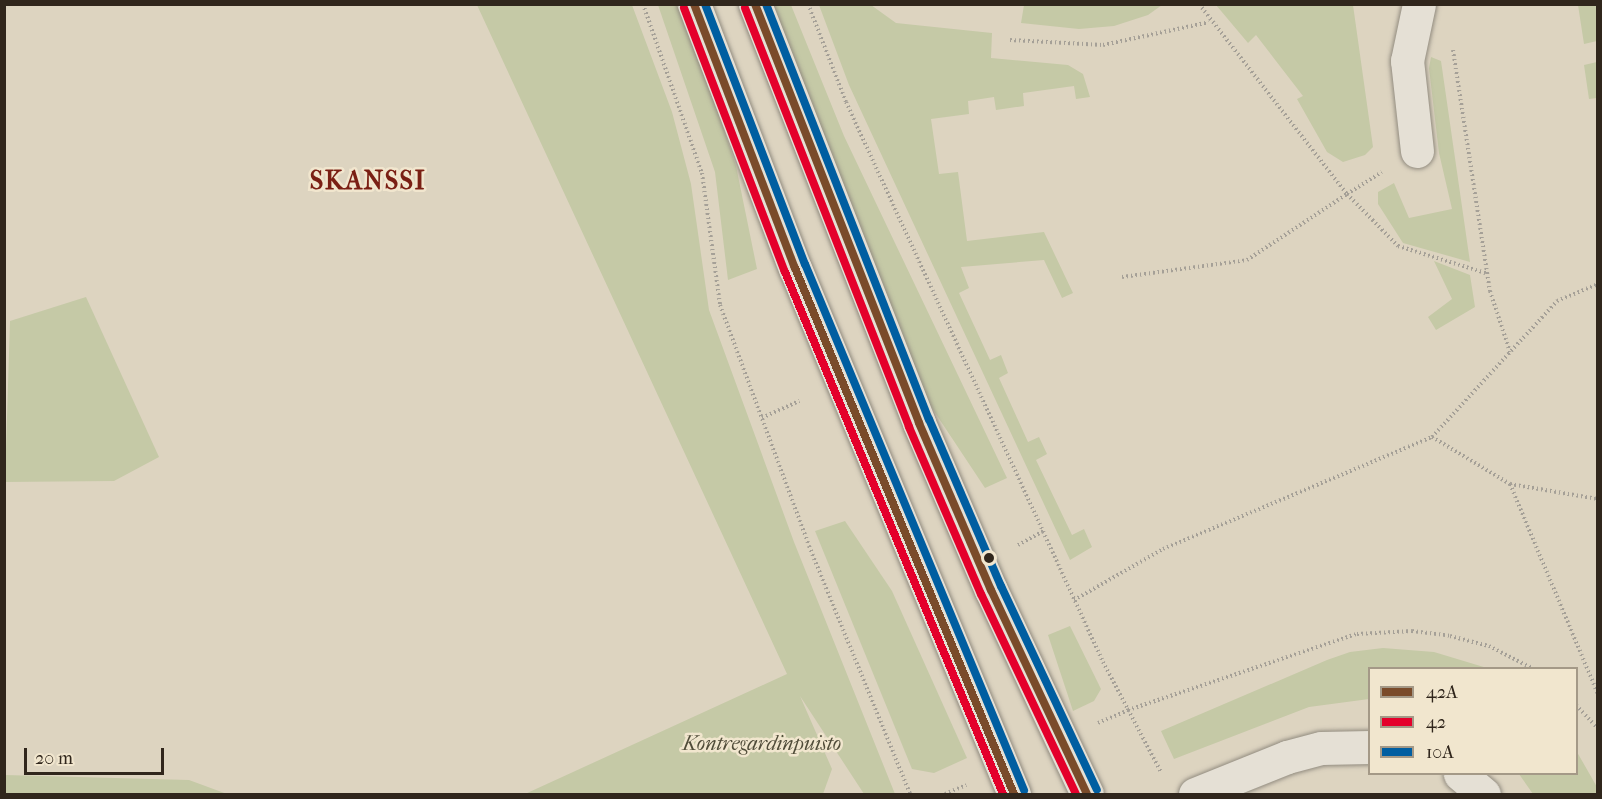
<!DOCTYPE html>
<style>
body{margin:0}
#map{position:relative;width:1602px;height:799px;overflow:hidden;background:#ddd4c0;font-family:"IM FELL French Canon",serif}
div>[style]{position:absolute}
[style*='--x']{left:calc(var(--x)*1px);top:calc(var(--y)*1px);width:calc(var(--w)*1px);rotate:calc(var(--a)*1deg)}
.green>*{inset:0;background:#c5c9a6}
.path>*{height:4px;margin-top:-2px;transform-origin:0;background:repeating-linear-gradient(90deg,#a5a097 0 1.5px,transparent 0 4.5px)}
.roads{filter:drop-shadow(0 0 2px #928c80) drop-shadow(0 0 2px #928c80)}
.minor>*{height:33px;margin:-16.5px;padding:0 16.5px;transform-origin:16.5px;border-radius:16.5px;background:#e5e0d5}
.bus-1>*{height:8px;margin:-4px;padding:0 4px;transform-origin:4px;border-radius:4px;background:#7a4b2a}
.bus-2>*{height:8px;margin:-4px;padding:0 4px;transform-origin:4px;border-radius:4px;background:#e4002b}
.bus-3>*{height:8px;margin:-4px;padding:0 4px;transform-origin:4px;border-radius:4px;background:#005ea1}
.dots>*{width:16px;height:16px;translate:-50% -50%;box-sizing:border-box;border:3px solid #f1e6ce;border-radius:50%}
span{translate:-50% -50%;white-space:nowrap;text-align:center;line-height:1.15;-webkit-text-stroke:5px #f1e6ce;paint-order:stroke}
.park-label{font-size:20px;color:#504c39;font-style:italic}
.district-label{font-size:26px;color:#7a1f14;font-weight:700;letter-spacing:1.5px}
.frame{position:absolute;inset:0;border:6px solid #30261c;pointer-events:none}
.legend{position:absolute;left:1368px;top:667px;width:210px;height:108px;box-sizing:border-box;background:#f1e6ce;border:2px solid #a49987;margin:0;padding:8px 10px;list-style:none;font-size:18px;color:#30261c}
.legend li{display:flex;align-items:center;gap:12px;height:30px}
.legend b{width:30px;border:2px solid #a49987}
.scale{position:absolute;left:24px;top:748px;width:140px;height:27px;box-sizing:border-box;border:3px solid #30261c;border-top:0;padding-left:8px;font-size:18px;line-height:21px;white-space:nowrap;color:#30261c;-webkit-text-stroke:4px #f1e6ce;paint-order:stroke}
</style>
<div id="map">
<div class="green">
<i style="clip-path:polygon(477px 5px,632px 5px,672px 112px,691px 184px,709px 310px,794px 542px,895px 794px,864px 794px,800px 696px,832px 769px,823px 794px,525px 794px,787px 674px)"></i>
<i style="clip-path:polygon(658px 5px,682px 5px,736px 166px,757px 269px,728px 280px,715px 172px)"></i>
<i style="clip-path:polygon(770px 5px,791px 5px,844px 136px,1007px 478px,985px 488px,928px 402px)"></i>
<i style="clip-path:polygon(819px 5px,871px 5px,896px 23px,992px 33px,991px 58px,1068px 65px,1083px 74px,1090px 97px,1076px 99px,1074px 86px,1023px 93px,1024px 106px,996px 110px,994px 97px,968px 101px,969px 114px,931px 119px,939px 174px,958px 172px,967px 241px,1044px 232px,1073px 293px,1062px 298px,1044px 260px,961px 267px,969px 288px,959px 293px,990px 360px,1001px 355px,1008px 373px,999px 378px,1028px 442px,1039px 437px,1047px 454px,1036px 460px,1072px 535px,1084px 529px,1092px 547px,1070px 560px,849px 85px)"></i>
<i style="clip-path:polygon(1024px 5px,1162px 4px,1162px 5px,1148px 15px,1114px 26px,1079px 29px,1021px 23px)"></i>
<i style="clip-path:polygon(1216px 5px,1353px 5px,1373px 147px,1365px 155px,1343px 162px,1327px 152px,1297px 99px,1303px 96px,1256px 35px,1248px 43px)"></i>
<i style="clip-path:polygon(1578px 5px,1597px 5px,1597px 41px,1584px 44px)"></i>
<i style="clip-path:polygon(1431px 57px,1441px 61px,1470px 262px,1403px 243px,1378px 204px,1378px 192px,1394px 183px,1409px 218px,1452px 209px,1439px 153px,1429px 68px)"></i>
<i style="clip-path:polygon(1597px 62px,1597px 98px,1589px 99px,1584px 65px)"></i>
<i style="clip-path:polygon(1434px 261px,1470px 275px,1475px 307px,1436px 330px,1428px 317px,1452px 299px)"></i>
<i style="clip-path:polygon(86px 297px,159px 457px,114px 481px,5px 482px,10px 321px)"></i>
<i style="clip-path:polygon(845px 521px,892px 591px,967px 758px,934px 773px,912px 769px,815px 531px)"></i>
<i style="clip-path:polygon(1070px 626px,1101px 689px,1094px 701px,1073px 711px,1048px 635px)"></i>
<i style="clip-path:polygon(1383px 648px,1434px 652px,1487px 668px,1370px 668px,1369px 699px,1309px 707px,1174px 759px,1161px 731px,1327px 660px,1350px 652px)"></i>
<i style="clip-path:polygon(1577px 752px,1597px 787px,1597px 794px,1533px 794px,1519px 774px,1576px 774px)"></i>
<i style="clip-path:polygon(5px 775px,189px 780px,227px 794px,5px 794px)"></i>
</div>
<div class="path">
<i style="--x:643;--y:4;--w:179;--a:70.8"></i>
<i style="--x:702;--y:173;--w:133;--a:82.2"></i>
<i style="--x:720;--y:305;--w:257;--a:69.7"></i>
<i style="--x:809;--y:546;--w:268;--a:67.8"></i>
<i style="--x:808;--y:4;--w:105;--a:68.8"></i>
<i style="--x:846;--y:102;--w:616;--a:65.35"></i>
<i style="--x:1103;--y:662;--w:124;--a:62.2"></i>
<i style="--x:1199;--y:4;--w:241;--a:52.1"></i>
<i style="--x:1347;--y:194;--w:41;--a:-32.2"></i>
<i style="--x:1010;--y:40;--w:93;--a:3.1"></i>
<i style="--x:1103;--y:45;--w:108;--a:-12.2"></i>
<i style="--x:1453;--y:50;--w:244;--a:81.3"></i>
<i style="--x:1490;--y:291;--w:64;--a:71.8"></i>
<i style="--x:1122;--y:277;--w:126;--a:-7.7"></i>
<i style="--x:1247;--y:260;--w:120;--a:-33.4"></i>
<i style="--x:1347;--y:194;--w:73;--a:45.6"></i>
<i style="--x:1398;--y:246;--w:92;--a:17.1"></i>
<i style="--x:762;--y:418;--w:41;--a:-24.7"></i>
<i style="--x:1432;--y:437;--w:91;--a:31.1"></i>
<i style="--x:1510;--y:484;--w:89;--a:9.7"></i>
<i style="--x:1510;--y:484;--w:228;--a:67.3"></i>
<i style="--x:1018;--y:545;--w:29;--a:-29"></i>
<i style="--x:1074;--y:600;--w:103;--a:-29.8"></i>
<i style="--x:1163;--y:549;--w:291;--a:-22.6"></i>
<i style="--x:1432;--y:437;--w:185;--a:-47.4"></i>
<i style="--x:1557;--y:301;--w:44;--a:-22.5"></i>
<i style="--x:1576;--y:705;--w:33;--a:47"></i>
<i style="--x:1098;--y:723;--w:33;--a:-23"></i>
<i style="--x:1128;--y:710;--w:241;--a:-18.4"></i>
<i style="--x:1357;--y:634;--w:55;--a:-3.1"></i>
<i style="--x:1412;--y:631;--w:38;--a:7"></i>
<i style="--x:1450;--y:636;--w:40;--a:14.4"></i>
<i style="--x:1489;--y:646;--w:48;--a:27.1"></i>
<i style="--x:945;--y:794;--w:23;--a:-23"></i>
</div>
<div class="roads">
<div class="minor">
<i style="--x:694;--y:4;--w:283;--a:69.1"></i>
<i style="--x:795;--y:268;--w:570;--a:67.4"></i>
<i style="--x:755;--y:4;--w:450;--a:68.6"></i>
<i style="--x:919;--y:423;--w:182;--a:66.7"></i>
<i style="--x:991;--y:590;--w:225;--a:64.8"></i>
<i style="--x:1417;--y:151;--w:91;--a:-96.3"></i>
<i style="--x:1407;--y:61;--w:58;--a:-78.1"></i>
<i style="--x:1460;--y:774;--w:31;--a:40"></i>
<i style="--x:1195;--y:794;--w:99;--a:-21.9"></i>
<i style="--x:1287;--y:757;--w:35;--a:-15"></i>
<i style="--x:1321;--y:748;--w:49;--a:-1.2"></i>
</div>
</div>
<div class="bus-1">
<i style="--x:694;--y:4;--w:283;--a:69.1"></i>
<i style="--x:795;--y:268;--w:570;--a:67.4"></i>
<i style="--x:755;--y:4;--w:450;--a:68.6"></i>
<i style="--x:919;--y:423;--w:182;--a:66.7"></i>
<i style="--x:991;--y:590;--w:225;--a:64.8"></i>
</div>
<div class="bus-2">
<i style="--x:684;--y:8;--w:283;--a:69.1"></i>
<i style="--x:785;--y:272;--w:566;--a:67.33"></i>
<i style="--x:745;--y:8;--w:450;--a:68.6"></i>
<i style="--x:909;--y:427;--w:182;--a:66.7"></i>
<i style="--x:981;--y:594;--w:221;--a:64.6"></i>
</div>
<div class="bus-3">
<i style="--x:705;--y:4;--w:279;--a:69"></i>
<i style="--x:805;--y:264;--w:570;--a:67.4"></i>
<i style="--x:766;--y:4;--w:446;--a:68.6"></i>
<i style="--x:929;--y:419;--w:182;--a:66.7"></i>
<i style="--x:1001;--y:586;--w:225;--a:64.8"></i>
</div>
<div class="dots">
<i style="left:989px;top:558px;background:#30261c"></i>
</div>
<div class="park-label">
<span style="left:762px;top:743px">Kontregardinpuisto</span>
</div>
<div class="district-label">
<span style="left:368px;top:181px">SKANSSI</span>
</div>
<div class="frame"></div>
<ul class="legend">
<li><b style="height:8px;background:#7a4b2a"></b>42A</li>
<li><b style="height:8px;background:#e4002b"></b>42</li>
<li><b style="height:8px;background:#005ea1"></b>10A</li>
</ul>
<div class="scale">20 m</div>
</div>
